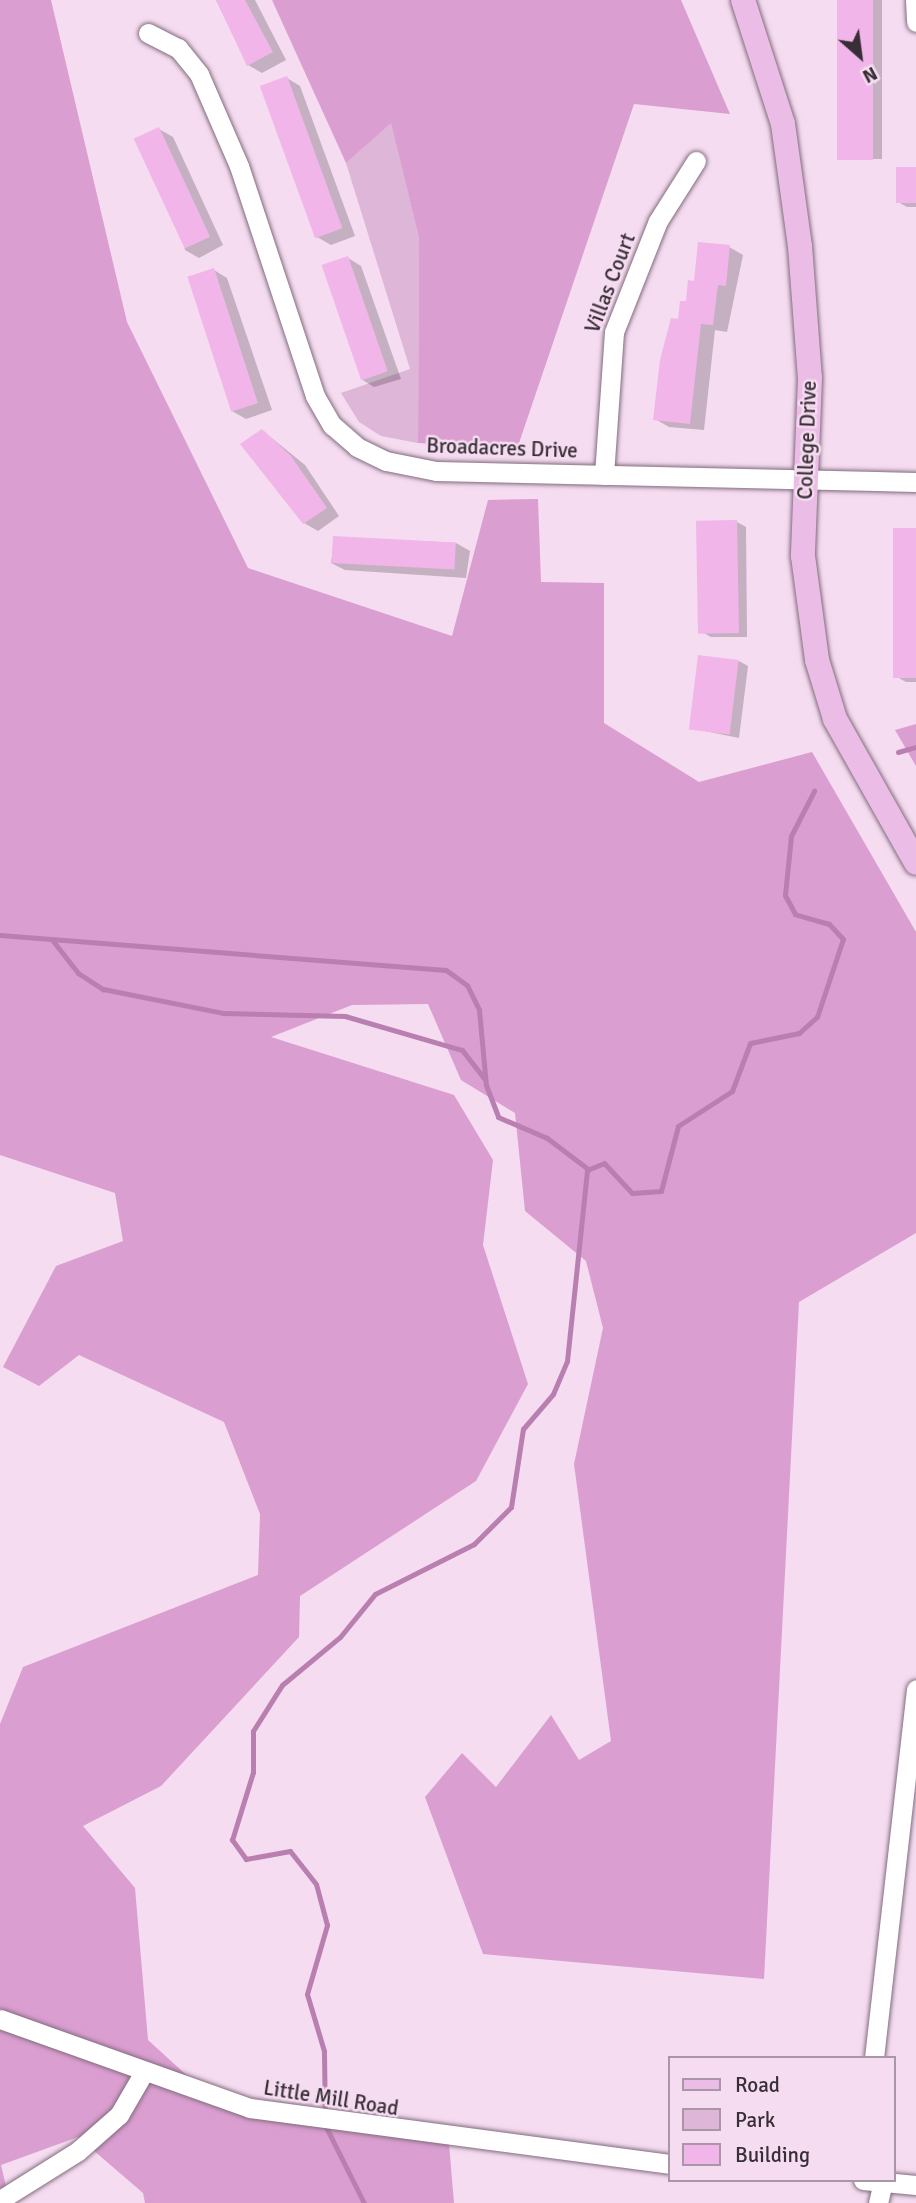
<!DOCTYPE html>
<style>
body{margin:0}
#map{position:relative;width:916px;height:2203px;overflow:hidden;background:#f5dcf0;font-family:Signika,sans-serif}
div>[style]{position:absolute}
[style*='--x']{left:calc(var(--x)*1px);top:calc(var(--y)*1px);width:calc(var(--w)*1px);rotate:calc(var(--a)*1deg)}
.green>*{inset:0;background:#deb6d7}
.forest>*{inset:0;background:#da9ed1}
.shadow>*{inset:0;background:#0003;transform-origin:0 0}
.stream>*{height:5px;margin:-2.5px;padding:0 2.5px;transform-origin:2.5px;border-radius:2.5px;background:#b97fb0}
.building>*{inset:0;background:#f2b5e9;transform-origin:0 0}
.roads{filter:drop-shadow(0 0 2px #826c7e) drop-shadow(0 0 2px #826c7e)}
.minor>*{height:19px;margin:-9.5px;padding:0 9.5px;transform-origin:9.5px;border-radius:9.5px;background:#fff}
.major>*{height:24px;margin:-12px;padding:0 12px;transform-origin:12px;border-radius:12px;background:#ebbce5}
span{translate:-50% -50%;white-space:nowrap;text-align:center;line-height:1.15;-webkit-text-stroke:5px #f5dcf0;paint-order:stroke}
.street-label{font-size:21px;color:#372e36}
.legend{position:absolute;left:668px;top:2056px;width:228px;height:126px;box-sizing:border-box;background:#f5dcf0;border:2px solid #a996a6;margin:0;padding:9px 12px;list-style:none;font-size:21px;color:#372e36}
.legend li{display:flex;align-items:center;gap:14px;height:35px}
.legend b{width:35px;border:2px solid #a996a6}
.north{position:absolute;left:825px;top:21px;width:70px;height:70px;-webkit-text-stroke:5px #f5dcf0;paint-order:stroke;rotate:152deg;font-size:19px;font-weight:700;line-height:28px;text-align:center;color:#372e36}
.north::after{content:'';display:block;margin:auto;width:24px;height:32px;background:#372e36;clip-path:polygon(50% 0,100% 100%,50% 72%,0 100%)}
</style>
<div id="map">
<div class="green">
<i style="clip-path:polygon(391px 122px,419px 238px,418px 443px,381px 436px,359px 422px,341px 393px,410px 369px,346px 163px)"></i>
</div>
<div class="forest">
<i style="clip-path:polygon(0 0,51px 0,127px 322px,248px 568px,452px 636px,488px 500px,538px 499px,541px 582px,604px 583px,604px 723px,699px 782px,812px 752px,916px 932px,916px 1233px,799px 1302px,764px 1979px,483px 1954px,425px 1797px,462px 1753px,496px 1787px,551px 1715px,579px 1760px,611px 1741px,574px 1464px,603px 1328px,586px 1261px,525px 1211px,515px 1113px,461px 1080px,428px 1004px,352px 1005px,271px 1037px,454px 1095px,493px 1160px,483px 1245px,528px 1384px,476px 1481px,300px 1596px,299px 1637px,161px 1786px,83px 1826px,135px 1888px,148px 2040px,205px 2092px,448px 2132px,454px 2203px,145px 2203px,143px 2193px,78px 2137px,1px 2165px,10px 2203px,0 2203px,0 1724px,23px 1667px,258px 1575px,260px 1514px,224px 1422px,79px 1355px,39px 1386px,3px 1367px,56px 1266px,123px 1241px,115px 1193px,0 1155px)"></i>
<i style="clip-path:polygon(272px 0,681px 0,730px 114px,634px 104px,517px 449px,418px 443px,419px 238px,391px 123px,346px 163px)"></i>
<i style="clip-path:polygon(916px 724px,916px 766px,895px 730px)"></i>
</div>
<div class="shadow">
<i style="clip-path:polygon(216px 0,255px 0,286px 60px,262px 73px,248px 65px)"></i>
<i style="left:839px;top:0;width:43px;height:159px"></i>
<i style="clip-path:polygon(287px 78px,300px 86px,355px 236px,331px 245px,317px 237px)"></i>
<i style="clip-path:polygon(159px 129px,173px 137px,223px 245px,199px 258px,185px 250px)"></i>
<i style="clip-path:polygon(916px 168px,916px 207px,907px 207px,898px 202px)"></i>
<i style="clip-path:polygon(729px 247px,743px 255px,727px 332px,715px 330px,704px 430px,669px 427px,655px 419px,680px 321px,696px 283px)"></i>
<i style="clip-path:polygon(348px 258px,361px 266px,401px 379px,374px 387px,361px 379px)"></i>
<i style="clip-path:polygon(214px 270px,227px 278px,272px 410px,246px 419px,232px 411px)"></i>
<i style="clip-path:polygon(263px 431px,305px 465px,339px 516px,318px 531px,304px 523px)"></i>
<i style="clip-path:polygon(737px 522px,746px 527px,747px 637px,711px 637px,702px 632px)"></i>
<i style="clip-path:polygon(916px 530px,916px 682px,906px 682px,897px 677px)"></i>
<i style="clip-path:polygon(335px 537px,456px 543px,470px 551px,466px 578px,345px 570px,331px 563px)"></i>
<i style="clip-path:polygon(739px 661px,748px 666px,739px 738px,690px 728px)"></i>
</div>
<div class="stream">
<i style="--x:898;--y:752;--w:19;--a:-16"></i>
<i style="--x:0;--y:935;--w:447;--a:4.5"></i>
<i style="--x:446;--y:970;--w:26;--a:36"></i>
<i style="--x:467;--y:985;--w:28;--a:64"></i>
<i style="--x:479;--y:1010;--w:75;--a:84.7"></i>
<i style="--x:486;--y:1085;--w:34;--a:69"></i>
<i style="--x:498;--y:1117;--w:53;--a:23.2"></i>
<i style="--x:547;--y:1138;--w:51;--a:37.1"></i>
<i style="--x:53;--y:941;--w:41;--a:52"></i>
<i style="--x:78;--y:973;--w:30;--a:33"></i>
<i style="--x:103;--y:989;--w:122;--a:11.3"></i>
<i style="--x:223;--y:1013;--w:122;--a:1.4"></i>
<i style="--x:345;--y:1016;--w:122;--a:16.2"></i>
<i style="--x:462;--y:1050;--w:36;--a:52"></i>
<i style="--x:364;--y:2203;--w:87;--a:-116.6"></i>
<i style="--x:325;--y:2125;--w:74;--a:-90.8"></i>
<i style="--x:324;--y:2051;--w:59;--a:-106.6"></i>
<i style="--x:307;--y:1994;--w:72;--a:-73.8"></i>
<i style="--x:327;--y:1925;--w:42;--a:-105"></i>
<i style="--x:316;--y:1884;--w:42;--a:-128.2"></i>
<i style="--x:290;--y:1851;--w:45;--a:169.7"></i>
<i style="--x:246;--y:1859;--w:24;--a:-126"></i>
<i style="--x:232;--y:1840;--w:71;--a:-72.8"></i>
<i style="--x:253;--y:1772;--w:41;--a:-90"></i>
<i style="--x:253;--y:1731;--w:54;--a:-57.8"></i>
<i style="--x:282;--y:1685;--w:75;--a:-39.6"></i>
<i style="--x:340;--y:1637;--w:55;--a:-50.9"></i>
<i style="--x:375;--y:1594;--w:111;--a:-26.8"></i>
<i style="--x:474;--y:1544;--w:52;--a:-45"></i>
<i style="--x:511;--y:1507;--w:79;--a:-81.3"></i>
<i style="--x:523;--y:1429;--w:46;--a:-49.4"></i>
<i style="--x:553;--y:1394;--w:36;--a:-67"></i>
<i style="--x:567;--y:1361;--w:192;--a:-84"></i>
<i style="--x:587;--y:1170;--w:18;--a:-22"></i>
<i style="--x:604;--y:1163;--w:41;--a:47"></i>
<i style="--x:632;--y:1193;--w:29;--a:-4"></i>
<i style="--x:661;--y:1191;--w:67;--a:-75.3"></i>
<i style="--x:678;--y:1126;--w:64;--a:-32.9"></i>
<i style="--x:732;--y:1091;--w:51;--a:-69.4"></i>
<i style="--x:750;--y:1043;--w:50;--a:-11.5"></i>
<i style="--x:799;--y:1033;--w:24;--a:-42"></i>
<i style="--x:817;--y:1017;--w:82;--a:-71.6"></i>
<i style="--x:843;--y:939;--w:21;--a:-133"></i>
<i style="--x:829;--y:924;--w:35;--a:-164"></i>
<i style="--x:795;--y:914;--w:21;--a:-118"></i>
<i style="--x:785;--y:895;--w:59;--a:-84.2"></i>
<i style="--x:791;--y:836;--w:51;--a:-62.9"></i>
</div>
<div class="building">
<i style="clip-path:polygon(216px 0,245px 0,273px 52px,247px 66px)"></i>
<i style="left:837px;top:0;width:36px;height:160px"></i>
<i style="left:287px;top:76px;width:162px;height:29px;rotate:70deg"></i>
<i style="left:159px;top:127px;width:121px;height:28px;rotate:65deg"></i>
<i style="left:896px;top:167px;width:20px;height:36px"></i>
<i style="clip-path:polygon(698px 242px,730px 245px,726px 286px,718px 285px,713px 325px,701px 324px,690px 424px,653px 420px,660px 360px,671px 318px,678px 319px,680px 301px,686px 301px,688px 280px,694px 281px)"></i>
<i style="left:348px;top:256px;width:122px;height:28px;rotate:71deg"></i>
<i style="left:214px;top:268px;width:142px;height:28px;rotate:72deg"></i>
<i style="clip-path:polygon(262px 429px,291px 456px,327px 508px,303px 524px,240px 444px)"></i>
<i style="left:737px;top:520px;width:113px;height:41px;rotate:89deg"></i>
<i style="left:916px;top:528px;width:150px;height:23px;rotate:90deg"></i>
<i style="left:333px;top:536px;width:123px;height:27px;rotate:3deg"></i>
<i style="left:698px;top:655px;width:41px;height:75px;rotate:7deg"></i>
</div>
<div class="roads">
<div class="minor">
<i style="--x:915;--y:0;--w:22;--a:87"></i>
<i style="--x:148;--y:33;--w:34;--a:27"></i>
<i style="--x:178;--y:48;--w:33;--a:51"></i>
<i style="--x:199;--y:74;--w:100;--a:66.5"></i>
<i style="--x:239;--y:166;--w:242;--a:71.7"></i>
<i style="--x:315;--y:396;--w:34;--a:60"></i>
<i style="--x:332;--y:425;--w:33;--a:41"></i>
<i style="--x:357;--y:447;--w:32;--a:26"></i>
<i style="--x:386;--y:461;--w:51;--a:11.3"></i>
<i style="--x:436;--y:471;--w:480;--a:1.3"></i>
<i style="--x:604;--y:475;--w:143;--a:-86"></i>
<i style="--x:614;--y:332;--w:119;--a:-68.4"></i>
<i style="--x:658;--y:221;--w:71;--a:-57.7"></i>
<i style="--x:0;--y:2019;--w:265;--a:19.6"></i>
<i style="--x:250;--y:2108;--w:423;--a:7.6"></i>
<i style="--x:874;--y:2058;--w:371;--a:-83.5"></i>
<i style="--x:863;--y:2180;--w:53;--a:5.4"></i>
<i style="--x:0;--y:2200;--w:92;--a:-32.1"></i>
<i style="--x:78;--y:2151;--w:55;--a:-41.3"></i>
<i style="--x:119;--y:2115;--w:50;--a:-59.8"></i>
<i style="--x:878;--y:2203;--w:22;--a:-77"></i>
</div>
<div class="major">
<i style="--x:743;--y:0;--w:130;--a:72.1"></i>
<i style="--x:783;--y:124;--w:123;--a:82.1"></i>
<i style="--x:800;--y:246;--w:132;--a:85.7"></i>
<i style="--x:810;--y:378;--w:178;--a:92.3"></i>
<i style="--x:803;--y:556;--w:105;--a:82.3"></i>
<i style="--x:817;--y:660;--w:62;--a:73"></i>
<i style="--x:835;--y:719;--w:165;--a:60.6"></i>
</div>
</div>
<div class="street-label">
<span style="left:610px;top:283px;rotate:-69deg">Villas Court</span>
<span style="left:807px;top:440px;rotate:-88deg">College Drive</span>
<span style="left:502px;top:448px;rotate:2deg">Broadacres Drive</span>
<span style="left:331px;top:2098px;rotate:9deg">Little Mill Road</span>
</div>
<ul class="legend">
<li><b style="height:9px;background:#ebbce5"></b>Road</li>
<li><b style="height:19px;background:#deb6d7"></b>Park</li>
<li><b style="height:19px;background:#f2b5e9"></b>Building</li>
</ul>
<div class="north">N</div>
</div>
